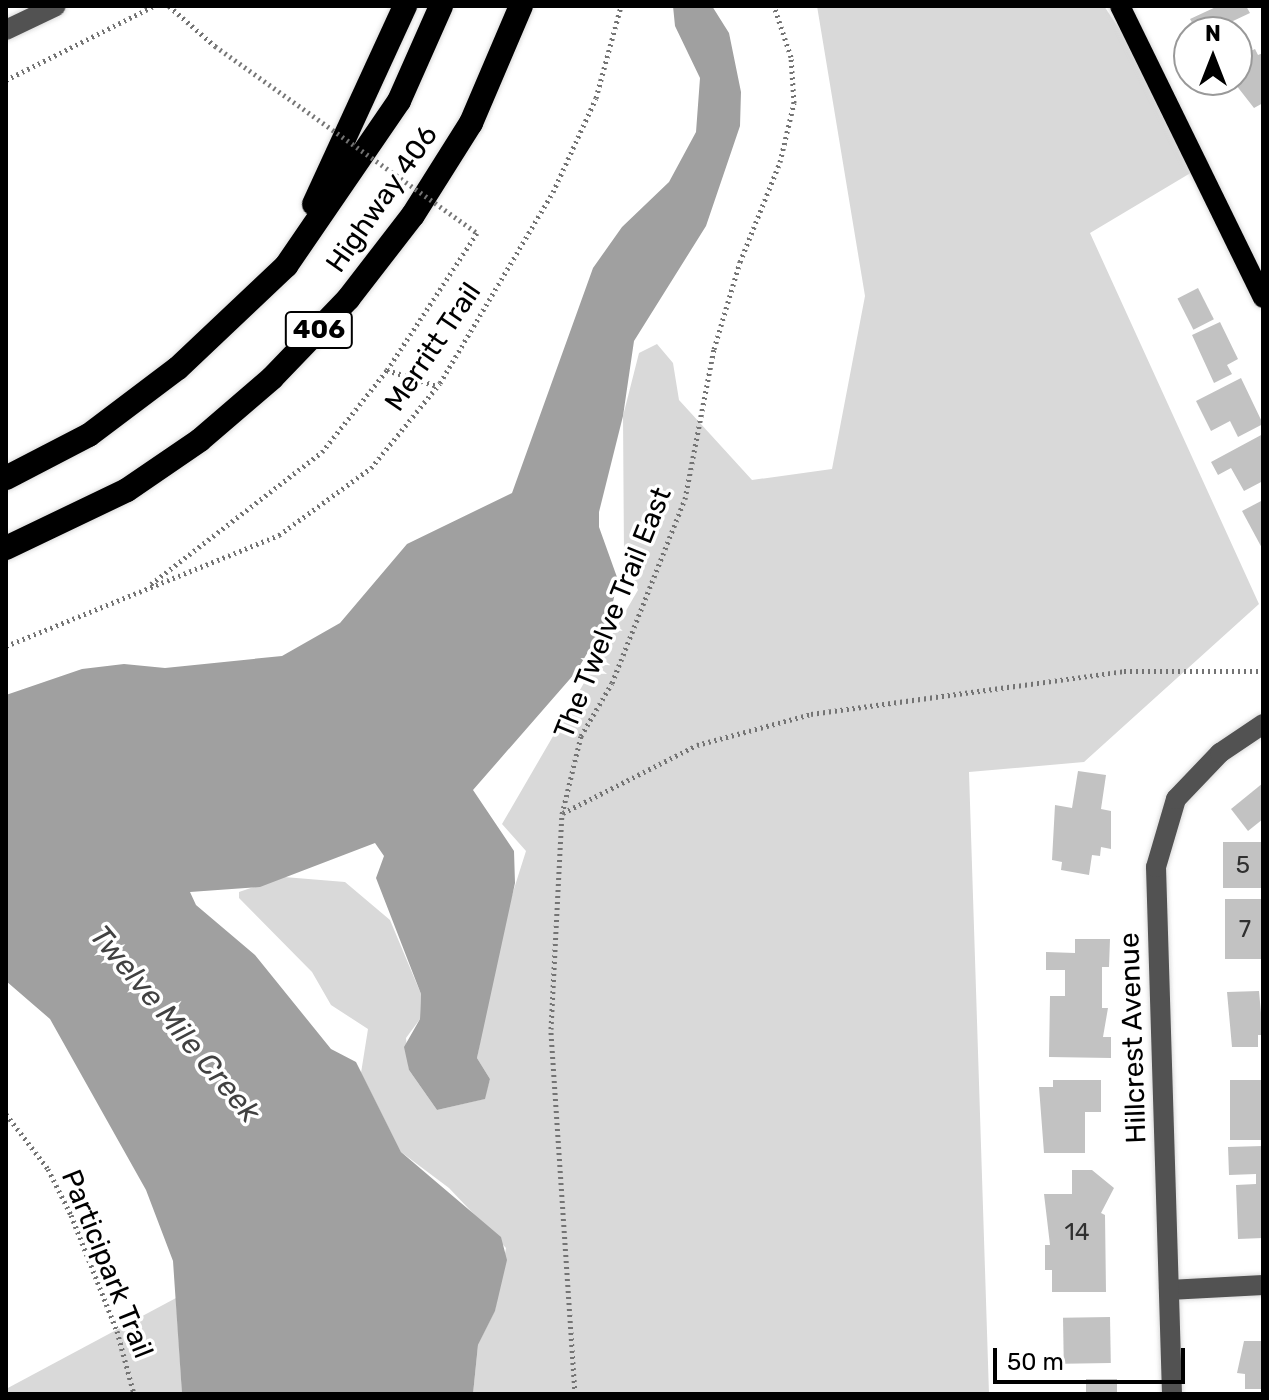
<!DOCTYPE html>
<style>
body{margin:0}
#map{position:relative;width:1269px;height:1400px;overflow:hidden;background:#fff;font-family:Rubik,sans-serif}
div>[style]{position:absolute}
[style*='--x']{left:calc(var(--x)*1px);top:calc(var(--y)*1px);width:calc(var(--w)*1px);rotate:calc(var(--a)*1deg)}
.green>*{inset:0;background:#d9d9d9}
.water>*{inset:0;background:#a0a0a0}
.building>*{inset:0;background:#c2c2c2;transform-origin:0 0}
.path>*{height:5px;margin-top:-2.5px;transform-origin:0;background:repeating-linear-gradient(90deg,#747474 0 2px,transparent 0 6px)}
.roads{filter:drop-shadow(0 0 2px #dbdbdb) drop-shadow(0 0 2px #dbdbdb)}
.minor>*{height:20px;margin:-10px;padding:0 10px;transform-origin:10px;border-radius:10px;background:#525252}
.major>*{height:20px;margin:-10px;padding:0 10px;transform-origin:10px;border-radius:10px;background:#000}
.highway>*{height:24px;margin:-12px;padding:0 12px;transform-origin:12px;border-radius:12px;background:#000}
.path-bridge>*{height:5px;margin-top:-2.5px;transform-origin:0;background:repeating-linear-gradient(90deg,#747474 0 2px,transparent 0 6px)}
span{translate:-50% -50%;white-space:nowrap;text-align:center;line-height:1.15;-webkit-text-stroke:7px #fff;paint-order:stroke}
.number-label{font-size:24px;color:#303030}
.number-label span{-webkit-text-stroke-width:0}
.shield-label span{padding:2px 6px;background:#fff;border:2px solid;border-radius:6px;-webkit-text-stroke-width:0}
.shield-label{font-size:26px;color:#000;font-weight:700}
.street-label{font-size:28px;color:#000}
.water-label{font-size:30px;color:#414141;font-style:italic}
.frame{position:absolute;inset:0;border:8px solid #000;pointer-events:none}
.north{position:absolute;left:1173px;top:16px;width:80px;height:80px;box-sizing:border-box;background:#fff;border:2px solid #999;border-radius:50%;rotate:0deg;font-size:22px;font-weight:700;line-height:32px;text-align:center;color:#000}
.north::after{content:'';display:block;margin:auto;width:28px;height:36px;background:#000;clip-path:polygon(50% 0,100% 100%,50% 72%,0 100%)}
.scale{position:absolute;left:993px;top:1348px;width:192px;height:36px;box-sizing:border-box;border:4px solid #000;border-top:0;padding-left:10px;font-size:24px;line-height:28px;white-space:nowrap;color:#000;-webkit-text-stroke:6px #fff;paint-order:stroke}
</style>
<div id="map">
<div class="green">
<i style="clip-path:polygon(817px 6px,1104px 6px,1209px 162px,1090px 233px,1259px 604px,1084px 762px,969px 772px,989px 1394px,473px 1394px,478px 1345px,495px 1310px,506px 1248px,449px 1188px,401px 1152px,361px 1073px,368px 1029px,331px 1005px,312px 972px,239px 898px,239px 892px,284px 877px,345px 882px,390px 920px,421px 994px,420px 1019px,406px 1038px,409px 1070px,437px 1110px,484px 1099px,490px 1079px,477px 1058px,500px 933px,526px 851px,502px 824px,638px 590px,624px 556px,623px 416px,639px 353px,657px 344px,673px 363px,679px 400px,752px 480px,832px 469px,865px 296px)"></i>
<i style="clip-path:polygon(176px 1298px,182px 1394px,6px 1394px,6px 1389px)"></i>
</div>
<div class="water">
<i style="clip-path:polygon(673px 6px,712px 6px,729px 33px,741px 92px,740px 126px,706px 226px,634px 341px,623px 416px,599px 512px,599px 527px,618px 580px,610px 615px,576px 672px,473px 790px,514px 851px,515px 883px,477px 1058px,490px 1079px,485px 1099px,437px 1110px,409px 1070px,404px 1047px,420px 1019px,421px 994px,376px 878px,384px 856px,375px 843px,260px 887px,190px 892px,196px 905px,255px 955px,331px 1049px,356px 1062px,401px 1152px,501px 1237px,507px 1260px,495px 1311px,478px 1345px,473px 1394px,182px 1394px,173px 1261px,146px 1190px,50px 1019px,6px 981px,6px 695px,82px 669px,124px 664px,165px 668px,282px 656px,340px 623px,407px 544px,512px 493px,593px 268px,622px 227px,669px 182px,696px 132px,700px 78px,675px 26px)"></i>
</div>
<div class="building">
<i style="clip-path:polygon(1218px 6px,1246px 6px,1250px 13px,1233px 21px,1241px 37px,1237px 39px,1237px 32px,1197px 32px,1190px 19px)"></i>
<i style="clip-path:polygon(1255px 49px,1258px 55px,1263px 53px,1263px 103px,1254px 108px,1236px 85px,1240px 83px,1237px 57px)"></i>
<i style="left:1198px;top:288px;width:35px;height:23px;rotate:63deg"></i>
<i style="clip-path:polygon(1220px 322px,1238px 359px,1227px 365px,1232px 374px,1214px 383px,1192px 335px)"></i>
<i style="clip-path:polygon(1241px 378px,1263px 424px,1238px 437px,1230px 421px,1211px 431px,1196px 401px)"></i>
<i style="clip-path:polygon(1263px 434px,1263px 481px,1244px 491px,1231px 468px,1218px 475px,1211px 462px)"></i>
<i style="clip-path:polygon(1263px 500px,1263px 550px,1242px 511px)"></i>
<i style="clip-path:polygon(1078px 771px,1106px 775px,1101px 809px,1111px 811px,1111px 849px,1101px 847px,1100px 856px,1092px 855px,1089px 875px,1061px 870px,1062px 862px,1052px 860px,1055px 805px,1072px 808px)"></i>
<i style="clip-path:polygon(1263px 783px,1263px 819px,1248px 831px,1231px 809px)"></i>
<i style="left:1263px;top:842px;width:46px;height:40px;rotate:90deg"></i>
<i style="left:1263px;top:899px;width:60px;height:38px;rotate:90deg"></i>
<i style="clip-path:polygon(1075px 939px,1110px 939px,1109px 967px,1102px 967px,1102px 1008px,1108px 1008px,1103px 1037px,1111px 1037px,1111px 1058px,1049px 1057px,1050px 996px,1065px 996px,1065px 970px,1046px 970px,1046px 952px,1075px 953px)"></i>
<i style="clip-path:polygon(1259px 991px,1263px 1035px,1258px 1035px,1258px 1047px,1232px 1047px,1227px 992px)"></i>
<i style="clip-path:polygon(1053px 1080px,1101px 1080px,1101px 1112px,1085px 1112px,1085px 1153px,1044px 1153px,1039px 1087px,1053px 1087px)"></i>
<i style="left:1230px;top:1080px;width:33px;height:60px"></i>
<i style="clip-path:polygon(1263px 1146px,1263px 1238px,1238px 1239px,1236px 1185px,1256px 1184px,1256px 1174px,1229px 1175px,1228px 1147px)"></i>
<i style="clip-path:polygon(1072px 1170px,1092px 1170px,1114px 1188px,1101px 1213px,1105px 1215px,1106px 1292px,1052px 1292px,1052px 1270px,1045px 1270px,1045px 1245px,1050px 1245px,1044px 1194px,1072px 1194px)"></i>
<i style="left:1110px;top:1317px;width:46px;height:47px;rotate:89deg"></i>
<i style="clip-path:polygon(1244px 1341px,1263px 1341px,1263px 1389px,1245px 1389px,1245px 1374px,1237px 1373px)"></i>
<i style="left:1086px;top:1379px;width:31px;height:15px"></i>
</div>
<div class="path">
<i style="--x:169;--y:6;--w:61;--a:41"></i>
<i style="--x:6;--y:80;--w:165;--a:-26.6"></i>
<i style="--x:151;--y:584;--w:216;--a:-37.7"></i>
<i style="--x:322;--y:452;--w:105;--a:-51.6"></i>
<i style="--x:387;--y:370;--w:52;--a:17.7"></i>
<i style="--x:6;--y:646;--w:295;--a:-22.1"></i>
<i style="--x:279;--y:535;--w:114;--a:-36.1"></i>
<i style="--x:371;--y:468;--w:109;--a:-50.9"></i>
<i style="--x:440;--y:383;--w:222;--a:-59.4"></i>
<i style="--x:553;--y:192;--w:103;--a:-65.4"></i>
<i style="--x:596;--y:98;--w:95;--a:-74.8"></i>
<i style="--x:563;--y:813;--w:150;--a:-26.9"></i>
<i style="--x:697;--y:745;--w:118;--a:-15.2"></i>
<i style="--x:811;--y:714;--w:316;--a:-7.8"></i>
<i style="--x:1124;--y:671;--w:139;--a:0"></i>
<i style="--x:6;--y:1114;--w:69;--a:52.6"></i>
<i style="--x:48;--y:1169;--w:51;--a:63.4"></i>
<i style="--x:71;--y:1215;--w:125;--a:68.4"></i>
<i style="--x:117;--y:1331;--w:65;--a:74.9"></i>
<i style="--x:575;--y:1394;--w:366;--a:-93.8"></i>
<i style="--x:551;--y:1029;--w:215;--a:-87.1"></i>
<i style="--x:562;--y:814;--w:80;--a:-76.3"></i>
<i style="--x:581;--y:736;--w:61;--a:-59.7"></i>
<i style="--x:612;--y:683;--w:198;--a:-68.4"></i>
<i style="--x:685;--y:499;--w:153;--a:-79.1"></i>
<i style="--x:714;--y:349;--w:91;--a:-73.4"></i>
<i style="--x:740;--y:262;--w:108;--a:-68.2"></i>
<i style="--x:780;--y:162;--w:61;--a:-76.7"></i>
<i style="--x:794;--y:103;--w:46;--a:-93.7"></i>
<i style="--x:791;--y:57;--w:54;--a:-108.4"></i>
</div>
<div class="roads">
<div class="minor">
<i style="--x:6;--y:30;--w:55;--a:-25.6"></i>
<i style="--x:1169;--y:1290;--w:94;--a:-3"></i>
<i style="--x:1172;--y:1394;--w:527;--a:-91.74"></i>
<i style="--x:1156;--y:867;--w:71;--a:-73.6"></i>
<i style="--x:1176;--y:799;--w:64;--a:-46.3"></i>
<i style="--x:1220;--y:753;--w:52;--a:-34"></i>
</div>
<div class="major">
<i style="--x:1120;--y:6;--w:325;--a:63.9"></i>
</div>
<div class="highway">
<i style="--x:314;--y:204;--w:218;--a:-65.3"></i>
<i style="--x:6;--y:478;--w:93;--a:-27.4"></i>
<i style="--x:89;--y:435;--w:111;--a:-37"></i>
<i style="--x:178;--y:368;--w:149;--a:-43.4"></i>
<i style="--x:286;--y:266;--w:200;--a:-55.6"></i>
<i style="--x:399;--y:101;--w:104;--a:-66.1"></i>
<i style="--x:6;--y:548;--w:134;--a:-25.6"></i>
<i style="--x:127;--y:490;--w:88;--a:-34.4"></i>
<i style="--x:200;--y:440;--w:95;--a:-40.7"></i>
<i style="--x:272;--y:378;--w:110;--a:-46.1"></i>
<i style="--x:348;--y:299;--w:106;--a:-52.3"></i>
<i style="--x:413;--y:215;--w:109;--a:-57.8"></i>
<i style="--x:471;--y:123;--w:127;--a:-66.9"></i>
</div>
</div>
<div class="path-bridge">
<i style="--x:215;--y:46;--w:322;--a:35.5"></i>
<i style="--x:477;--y:233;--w:164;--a:123.3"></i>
</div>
<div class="number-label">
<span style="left:1243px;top:866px">5</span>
<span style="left:1245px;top:930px">7</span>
<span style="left:1077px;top:1233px">14</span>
</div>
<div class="shield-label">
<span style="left:319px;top:330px">406</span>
</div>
<div class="street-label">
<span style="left:382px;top:199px;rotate:-55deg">Highway 406</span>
<span style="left:433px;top:347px;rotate:-56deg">Merritt Trail</span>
<span style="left:613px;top:613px;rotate:-68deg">The Twelve Trail East</span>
<span style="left:1133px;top:1038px;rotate:-92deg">Hillcrest Avenue</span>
<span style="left:107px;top:1264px;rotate:68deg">Participark Trail</span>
</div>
<div class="water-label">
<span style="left:175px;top:1024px;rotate:50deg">Twelve Mile Creek</span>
</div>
<div class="frame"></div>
<div class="north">N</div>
<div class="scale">50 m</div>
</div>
